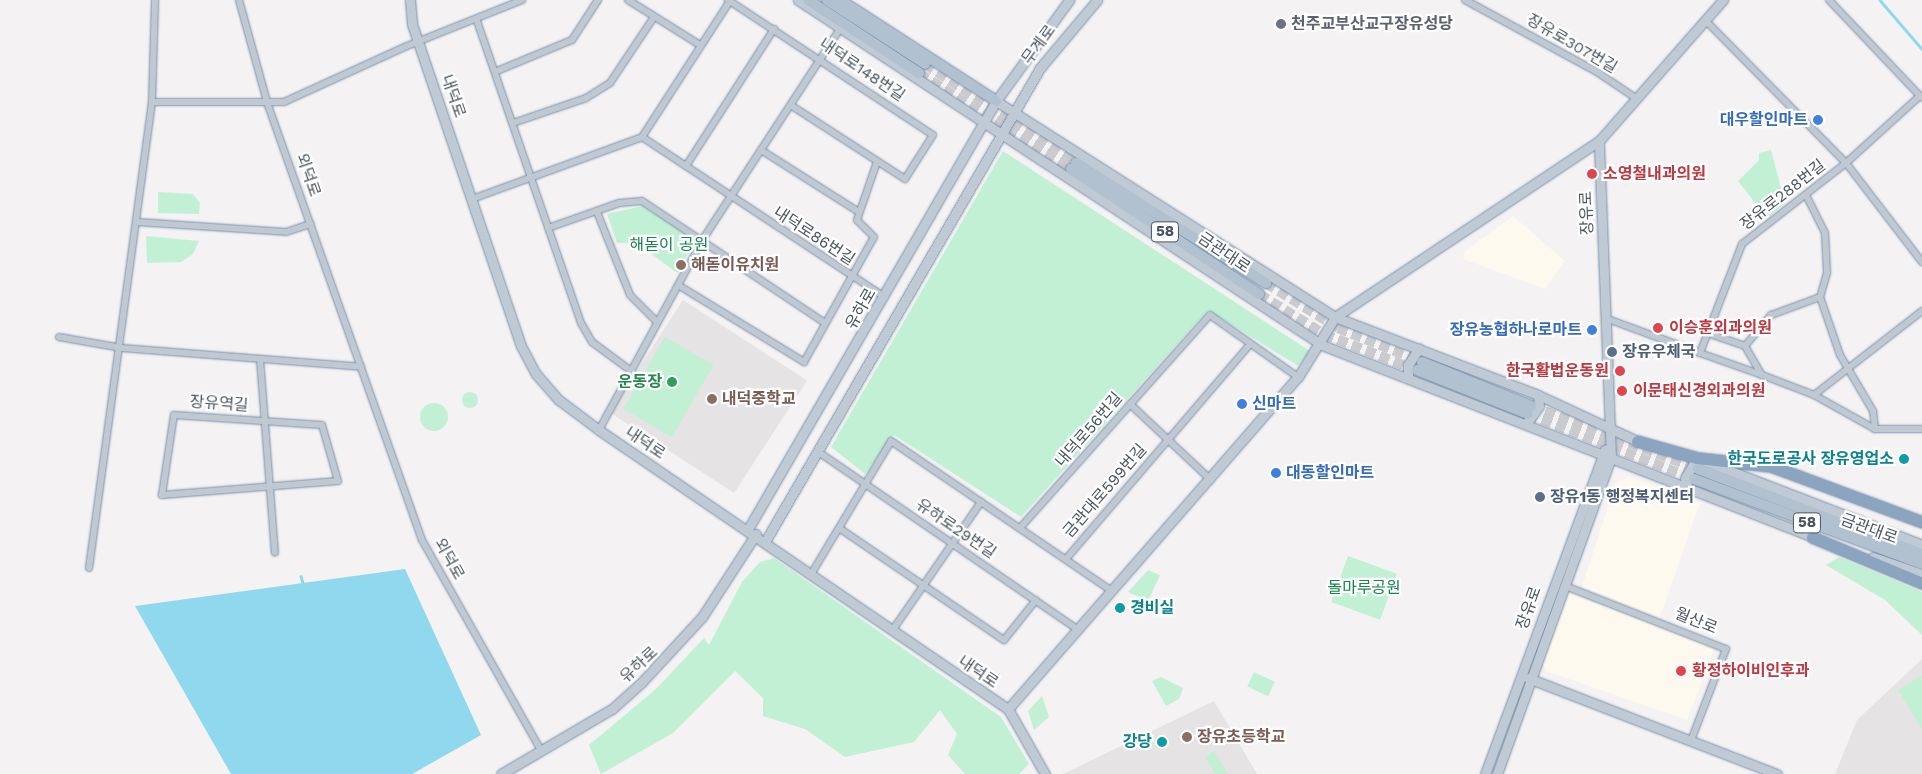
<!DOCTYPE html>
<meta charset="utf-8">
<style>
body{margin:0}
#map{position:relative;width:1922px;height:774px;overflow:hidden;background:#f4f2f2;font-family:"Work Sans","Noto Sans KR",sans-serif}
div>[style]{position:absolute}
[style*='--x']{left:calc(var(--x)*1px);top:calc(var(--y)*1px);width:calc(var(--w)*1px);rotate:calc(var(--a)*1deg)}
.commercial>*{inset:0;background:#fdf9ee}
.education>*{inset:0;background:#e5e3e4;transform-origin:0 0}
.green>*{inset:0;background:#c2f0d5;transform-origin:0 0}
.round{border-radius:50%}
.water>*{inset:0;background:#90d8ed}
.stream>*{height:2.5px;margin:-1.25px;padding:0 1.25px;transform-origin:1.25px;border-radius:1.25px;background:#90d8ed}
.primary-tunnel>*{height:10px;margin-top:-5px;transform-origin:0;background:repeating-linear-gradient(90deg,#cacbce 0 10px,transparent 0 15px)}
.roads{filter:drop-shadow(0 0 1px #768fac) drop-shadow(0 0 1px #768fac)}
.street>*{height:6px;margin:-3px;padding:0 3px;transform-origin:3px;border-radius:3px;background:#c0c9d1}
.secondary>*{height:9px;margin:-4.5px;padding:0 4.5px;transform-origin:4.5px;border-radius:4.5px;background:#c0cad5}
.primary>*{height:10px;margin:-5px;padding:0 5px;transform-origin:5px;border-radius:5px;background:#b2c1d0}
.highway>*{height:11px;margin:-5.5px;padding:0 5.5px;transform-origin:5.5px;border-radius:5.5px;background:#8ba4c0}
.dots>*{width:14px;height:14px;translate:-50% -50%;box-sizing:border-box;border:2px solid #fff;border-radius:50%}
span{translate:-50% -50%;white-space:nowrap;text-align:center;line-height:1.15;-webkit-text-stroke:4.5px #fff;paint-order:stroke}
.shield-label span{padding:1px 4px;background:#fff;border:1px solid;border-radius:4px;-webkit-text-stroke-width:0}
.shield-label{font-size:15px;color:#4a5560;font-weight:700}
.worship-label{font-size:16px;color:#5b616d;font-weight:700}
.left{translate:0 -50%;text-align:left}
.street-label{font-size:16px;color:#4a5560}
.shop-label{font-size:16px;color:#366cbe;font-weight:700}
.right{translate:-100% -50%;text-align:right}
.health-label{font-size:16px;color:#be3a42;font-weight:700}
.park-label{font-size:16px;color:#18834f}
.education-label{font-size:16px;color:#785e54;font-weight:700}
.service-label{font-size:16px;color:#4e5e75;font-weight:700}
.leisure-label{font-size:16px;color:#27864d;font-weight:700}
.culture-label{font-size:16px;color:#0d838f;font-weight:700}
</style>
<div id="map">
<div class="commercial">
<i style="clip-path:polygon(1513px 216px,1565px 261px,1545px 289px,1463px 259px,1465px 251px)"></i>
<i style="clip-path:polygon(1628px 476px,1700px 503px,1660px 617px,1582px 587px,1615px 484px)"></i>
<i style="clip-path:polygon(1568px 590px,1715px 647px,1687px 720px,1546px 671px,1542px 660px)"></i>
</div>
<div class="education">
<i style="left:683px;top:300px;width:148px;height:134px;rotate:33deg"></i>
<i style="clip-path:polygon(1922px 659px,1922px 774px,1835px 774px,1857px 720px)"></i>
<i style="clip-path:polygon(1214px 701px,1257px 774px,1063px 774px)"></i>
</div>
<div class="green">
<i style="clip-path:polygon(1771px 150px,1785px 203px,1767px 218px,1738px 181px,1759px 160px,1759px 153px)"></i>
<i style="clip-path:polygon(1003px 151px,1310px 351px,1298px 366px,1208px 310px,1021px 517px,894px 435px,865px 474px,831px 447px)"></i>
<i style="clip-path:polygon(158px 192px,193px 194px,200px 203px,199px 214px,158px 213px)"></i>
<i style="clip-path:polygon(643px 206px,696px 240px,677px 273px,637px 243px,617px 243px,607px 214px)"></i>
<i style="clip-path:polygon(146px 236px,199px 241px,193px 254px,181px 262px,147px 263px)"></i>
<i style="left:665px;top:337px;width:56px;height:83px;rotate:30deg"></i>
<i class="round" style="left:462px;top:392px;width:16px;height:16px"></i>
<i class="round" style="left:420px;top:403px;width:28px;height:28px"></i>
<i style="left:1348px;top:556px;width:52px;height:49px;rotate:20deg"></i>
<i style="clip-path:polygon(1839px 557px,1922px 592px,1922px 635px,1885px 600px,1826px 565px)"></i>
<i style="clip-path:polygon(774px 558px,1001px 717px,1029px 764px,1019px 774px,965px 774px,948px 755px,957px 734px,940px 710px,914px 742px,845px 757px,805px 729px,763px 716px,763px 698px,735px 671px,673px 733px,601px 774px,589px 745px,656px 689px,704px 638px,709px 645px,742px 582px,760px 562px)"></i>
<i style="clip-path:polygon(1148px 570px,1160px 575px,1148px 601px,1128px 592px)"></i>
<i style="left:1254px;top:672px;width:23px;height:16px;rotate:25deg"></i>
<i style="clip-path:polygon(1922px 675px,1922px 729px,1898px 690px)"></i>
<i style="clip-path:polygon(1161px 677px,1183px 688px,1179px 699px,1166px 706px,1152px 681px)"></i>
<i style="clip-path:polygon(1042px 696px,1049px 717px,1034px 730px,1028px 711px)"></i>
<i style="clip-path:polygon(1214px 751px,1228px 774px,1215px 774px,1205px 757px)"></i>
</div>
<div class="water">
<i style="clip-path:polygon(405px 569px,481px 735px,412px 774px,231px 774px,135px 606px)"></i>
</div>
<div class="stream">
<i style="--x:1880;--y:0;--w:65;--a:49.4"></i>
<i style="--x:301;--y:576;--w:7;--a:74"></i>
</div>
<div class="primary-tunnel">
<i style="--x:925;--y:64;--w:181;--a:33.3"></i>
<i style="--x:919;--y:73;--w:180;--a:32.3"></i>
<i style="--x:1266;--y:283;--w:85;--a:32"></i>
<i style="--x:1338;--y:328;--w:91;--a:22"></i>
<i style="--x:1259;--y:294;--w:76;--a:31.6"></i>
<i style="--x:1324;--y:334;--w:99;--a:21.4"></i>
<i style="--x:1531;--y:406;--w:178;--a:20.7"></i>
<i style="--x:1528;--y:414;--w:178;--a:21.4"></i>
</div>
<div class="roads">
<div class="street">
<i style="--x:239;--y:0;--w:109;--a:74.6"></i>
<i style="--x:268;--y:105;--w:461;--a:70.5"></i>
<i style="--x:422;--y:540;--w:241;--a:60.5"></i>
<i style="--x:628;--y:0;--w:85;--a:32"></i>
<i style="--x:728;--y:0;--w:245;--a:33.4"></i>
<i style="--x:933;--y:135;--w:52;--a:122.5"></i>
<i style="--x:905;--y:179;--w:135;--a:-147.1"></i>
<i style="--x:1465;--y:0;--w:150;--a:28.6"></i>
<i style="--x:1597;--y:72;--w:48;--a:34"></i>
<i style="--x:1829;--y:0;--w:134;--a:46.5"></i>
<i style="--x:1705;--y:20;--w:201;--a:45.4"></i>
<i style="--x:1846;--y:163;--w:100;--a:-42.2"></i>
<i style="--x:477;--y:21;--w:319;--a:71"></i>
<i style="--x:581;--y:323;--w:22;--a:60"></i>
<i style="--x:592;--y:342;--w:49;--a:36.6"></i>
<i style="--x:497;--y:71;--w:81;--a:-22.5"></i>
<i style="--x:572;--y:40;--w:48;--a:-57"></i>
<i style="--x:152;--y:102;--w:132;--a:0"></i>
<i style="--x:284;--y:102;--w:135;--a:-24.5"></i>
<i style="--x:407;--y:46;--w:124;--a:-21.8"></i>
<i style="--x:513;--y:123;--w:77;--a:-18.9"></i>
<i style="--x:586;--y:98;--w:28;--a:-32"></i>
<i style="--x:610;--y:83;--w:79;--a:-56.3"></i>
<i style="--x:642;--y:137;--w:291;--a:33.4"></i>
<i style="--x:761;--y:150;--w:114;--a:32.4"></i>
<i style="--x:686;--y:166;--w:163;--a:-57.3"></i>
<i style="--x:1807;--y:197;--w:40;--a:63.4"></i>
<i style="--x:1825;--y:233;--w:40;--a:87.1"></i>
<i style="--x:1827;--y:273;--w:25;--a:106"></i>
<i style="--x:472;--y:199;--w:181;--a:-20"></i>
<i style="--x:642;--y:137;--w:162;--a:-57.1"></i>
<i style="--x:597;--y:212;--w:89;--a:68.3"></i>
<i style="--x:630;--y:295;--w:38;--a:45"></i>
<i style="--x:137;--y:222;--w:149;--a:3.8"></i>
<i style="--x:286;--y:232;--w:26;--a:-18"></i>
<i style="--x:548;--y:228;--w:75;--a:-19.4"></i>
<i style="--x:619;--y:203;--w:23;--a:-5"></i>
<i style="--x:642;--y:201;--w:220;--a:33.7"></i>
<i style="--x:678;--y:285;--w:148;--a:31.4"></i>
<i style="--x:804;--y:362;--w:143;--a:-60.8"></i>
<i style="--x:874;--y:237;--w:24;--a:-135"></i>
<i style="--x:857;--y:220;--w:61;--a:-71"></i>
<i style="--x:1605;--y:318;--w:101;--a:20.2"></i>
<i style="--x:1700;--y:353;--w:117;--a:-68.9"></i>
<i style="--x:1742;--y:244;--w:132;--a:-37.9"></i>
<i style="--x:1846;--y:163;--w:125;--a:52.5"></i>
<i style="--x:1707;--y:333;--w:40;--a:18.9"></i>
<i style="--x:1745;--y:346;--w:34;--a:60"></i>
<i style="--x:1762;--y:375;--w:56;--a:21"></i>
<i style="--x:1814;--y:395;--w:70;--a:29.1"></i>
<i style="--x:1875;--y:429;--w:18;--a:-96"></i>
<i style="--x:1873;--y:411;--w:65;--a:-120.5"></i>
<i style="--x:1840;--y:355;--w:61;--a:-109"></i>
<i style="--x:1820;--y:297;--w:52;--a:159.8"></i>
<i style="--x:1771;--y:315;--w:40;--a:130"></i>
<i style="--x:59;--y:337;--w:64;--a:9.9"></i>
<i style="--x:122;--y:348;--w:240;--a:4.5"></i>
<i style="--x:1700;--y:353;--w:66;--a:19.5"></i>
<i style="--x:260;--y:359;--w:194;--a:85.6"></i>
<i style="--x:1814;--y:395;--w:137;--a:-37.9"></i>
<i style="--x:1130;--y:404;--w:111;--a:43.2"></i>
<i style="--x:174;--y:415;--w:148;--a:3.9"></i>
<i style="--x:322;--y:425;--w:58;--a:74.1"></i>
<i style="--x:338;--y:481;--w:177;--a:175.5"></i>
<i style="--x:162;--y:495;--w:81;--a:-81.5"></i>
<i style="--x:1875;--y:429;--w:47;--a:0"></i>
<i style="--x:599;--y:430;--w:217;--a:-61.4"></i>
<i style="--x:703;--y:239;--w:251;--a:-56.9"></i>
<i style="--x:817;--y:451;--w:316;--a:34.4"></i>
<i style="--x:1020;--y:528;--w:285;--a:-48.3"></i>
<i style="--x:1210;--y:315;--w:108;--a:35.2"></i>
<i style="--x:842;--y:530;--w:196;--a:34.2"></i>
<i style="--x:1004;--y:640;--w:51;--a:-51.3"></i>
<i style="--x:1066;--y:559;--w:283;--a:-49.4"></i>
<i style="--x:89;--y:568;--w:470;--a:-82.3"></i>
<i style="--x:152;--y:102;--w:102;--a:-88.3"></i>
<i style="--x:810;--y:576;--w:157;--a:-59"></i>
<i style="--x:891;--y:441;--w:267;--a:34.2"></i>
<i style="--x:1565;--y:586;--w:173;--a:21.4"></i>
<i style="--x:1726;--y:649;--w:95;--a:110.9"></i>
<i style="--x:892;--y:631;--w:157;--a:-55.4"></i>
</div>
<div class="secondary">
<i style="--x:410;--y:0;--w:24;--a:85"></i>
<i style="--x:412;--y:24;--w:340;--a:71.3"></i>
<i style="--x:521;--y:346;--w:32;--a:62"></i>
<i style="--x:536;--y:374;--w:35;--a:49"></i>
<i style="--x:559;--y:400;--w:50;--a:36.9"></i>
<i style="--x:599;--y:430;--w:495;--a:34.3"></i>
<i style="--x:1008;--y:709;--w:75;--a:60.4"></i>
<i style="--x:798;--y:0;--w:627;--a:33.36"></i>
<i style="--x:1322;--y:345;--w:533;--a:21.36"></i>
<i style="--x:996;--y:101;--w:402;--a:32.5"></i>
<i style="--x:1335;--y:317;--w:217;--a:21"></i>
<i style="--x:1538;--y:395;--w:109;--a:24.9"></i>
<i style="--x:1408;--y:378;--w:13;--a:-90"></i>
<i style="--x:1408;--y:365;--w:20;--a:-57"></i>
<i style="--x:1526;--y:424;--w:22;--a:-54"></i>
<i style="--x:1539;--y:406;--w:11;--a:-95"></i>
<i style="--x:1688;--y:489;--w:11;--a:-105"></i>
<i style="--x:1685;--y:478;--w:23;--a:-59"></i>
<i style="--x:1697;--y:458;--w:241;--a:21.1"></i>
<i style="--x:748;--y:529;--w:495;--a:-59.9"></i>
<i style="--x:996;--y:101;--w:125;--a:-54.1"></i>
<i style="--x:766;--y:540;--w:546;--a:-59.86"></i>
<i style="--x:1040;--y:68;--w:89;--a:-50"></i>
<i style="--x:1873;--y:557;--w:52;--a:19.1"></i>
<i style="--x:1528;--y:678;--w:267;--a:21.1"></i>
<i style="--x:1008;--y:709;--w:441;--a:-48.9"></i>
<i style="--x:1298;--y:377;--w:70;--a:-58.3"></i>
<i style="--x:1335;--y:317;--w:317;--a:-33.7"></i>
<i style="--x:1599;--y:141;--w:188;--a:-48.7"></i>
<i style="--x:501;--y:774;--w:129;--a:-30.4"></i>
<i style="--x:612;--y:709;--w:39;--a:-42"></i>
<i style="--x:641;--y:683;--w:90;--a:-47.3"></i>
<i style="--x:702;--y:617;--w:99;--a:-57"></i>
<i style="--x:1485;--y:774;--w:346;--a:-69.7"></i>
<i style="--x:1497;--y:774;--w:337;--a:-70.2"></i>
<i style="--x:1611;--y:457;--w:316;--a:-92.2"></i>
</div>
<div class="primary">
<i style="--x:808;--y:0;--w:133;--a:33.3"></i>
<i style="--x:827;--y:0;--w:117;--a:33.1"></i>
<i style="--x:840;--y:0;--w:186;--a:32.9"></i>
<i style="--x:1076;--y:163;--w:225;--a:32.3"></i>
<i style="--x:1071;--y:169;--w:226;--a:33.6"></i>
<i style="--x:1422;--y:362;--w:118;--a:22"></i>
<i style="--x:1417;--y:370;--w:119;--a:21.6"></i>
<i style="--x:1698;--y:469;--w:240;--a:20.8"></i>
<i style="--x:1694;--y:479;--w:243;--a:20.4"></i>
</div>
<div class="highway">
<i style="--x:1637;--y:441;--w:62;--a:15.8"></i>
<i style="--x:1697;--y:458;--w:74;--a:6.2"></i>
<i style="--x:1771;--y:466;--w:161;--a:20.3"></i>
<i style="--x:1812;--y:537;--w:119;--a:22.7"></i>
</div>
</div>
<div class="dots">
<i style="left:1281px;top:24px;background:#6b7280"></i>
<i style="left:1818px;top:120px;background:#3f7fe0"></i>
<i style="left:1592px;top:174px;background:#e0444e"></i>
<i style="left:681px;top:265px;background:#8d6e63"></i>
<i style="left:1658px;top:328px;background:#e0444e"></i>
<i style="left:1592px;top:330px;background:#3f7fe0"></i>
<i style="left:1612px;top:352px;background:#5c6f8a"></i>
<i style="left:1620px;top:371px;background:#e0444e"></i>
<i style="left:672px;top:382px;background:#2e9e5b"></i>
<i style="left:1622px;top:391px;background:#e0444e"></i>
<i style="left:712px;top:399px;background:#8d6e63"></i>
<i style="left:1242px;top:404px;background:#3f7fe0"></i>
<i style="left:1904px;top:459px;background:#0f9aa8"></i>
<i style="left:1276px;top:473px;background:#3f7fe0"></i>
<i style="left:1540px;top:497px;background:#5c6f8a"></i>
<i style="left:1120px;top:608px;background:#0f9aa8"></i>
<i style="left:1681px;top:671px;background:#e0444e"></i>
<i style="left:1187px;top:737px;background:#8d6e63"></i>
<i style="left:1162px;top:742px;background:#0f9aa8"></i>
</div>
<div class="shield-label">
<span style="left:1165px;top:232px">58</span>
<span style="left:1807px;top:523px">58</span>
</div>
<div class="worship-label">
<span class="left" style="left:1291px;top:24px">천주교부산교구장유성당</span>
</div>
<div class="street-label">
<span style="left:1572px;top:44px;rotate:30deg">장유로307번길</span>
<span style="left:1039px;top:45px;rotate:-54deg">무계로</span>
<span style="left:862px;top:70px;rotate:34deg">내덕로148번길</span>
<span style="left:453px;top:96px;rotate:71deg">내덕로</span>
<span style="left:308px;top:175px;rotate:71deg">외덕로</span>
<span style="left:1783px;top:195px;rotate:-38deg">장유로288번길</span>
<span style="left:1587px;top:213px;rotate:-92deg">장유로</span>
<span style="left:814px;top:236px;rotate:33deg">내덕로86번길</span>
<span style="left:1224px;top:253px;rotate:34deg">금관대로</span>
<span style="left:861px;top:309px;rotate:-60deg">유하로</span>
<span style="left:219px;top:404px;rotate:4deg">장유역길</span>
<span style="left:1089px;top:430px;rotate:-49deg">내덕로56번길</span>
<span style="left:645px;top:443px;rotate:34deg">내덕로</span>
<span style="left:1105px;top:491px;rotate:-49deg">금관대로599번길</span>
<span style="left:956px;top:529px;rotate:34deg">유하로29번길</span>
<span style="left:1869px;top:529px;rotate:20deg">금관대로</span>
<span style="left:449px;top:559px;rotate:61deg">외덕로</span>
<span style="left:1529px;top:608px;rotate:-70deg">장유로</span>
<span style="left:1696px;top:621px;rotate:22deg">월산로</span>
<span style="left:639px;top:665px;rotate:-43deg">유하로</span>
<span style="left:978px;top:672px;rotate:34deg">내덕로</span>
</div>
<div class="shop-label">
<span class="right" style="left:1808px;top:120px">대우할인마트</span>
<span class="right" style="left:1582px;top:330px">장유농협하나로마트</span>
<span class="left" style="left:1252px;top:404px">신마트</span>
<span class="left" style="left:1286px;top:473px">대동할인마트</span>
</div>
<div class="health-label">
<span class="left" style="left:1603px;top:174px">소영철내과의원</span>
<span class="left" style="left:1669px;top:328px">이승훈외과의원</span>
<span class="right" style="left:1609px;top:371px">한국활법운동원</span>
<span class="left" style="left:1633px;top:391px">이문태신경외과의원</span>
<span class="left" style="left:1692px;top:671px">황정하이비인후과</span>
</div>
<div class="park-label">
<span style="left:669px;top:245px">해돋이 공원</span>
<span style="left:1364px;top:588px">돌마루공원</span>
</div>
<div class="education-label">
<span class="left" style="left:691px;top:265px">해돋이유치원</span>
<span class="left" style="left:722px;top:399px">내덕중학교</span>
<span class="left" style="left:1197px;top:737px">장유초등학교</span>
</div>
<div class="service-label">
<span class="left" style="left:1622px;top:352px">장유우체국</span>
<span class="left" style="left:1550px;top:497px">장유1동 행정복지센터</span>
</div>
<div class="leisure-label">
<span class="right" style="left:662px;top:382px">운동장</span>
</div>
<div class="culture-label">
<span class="right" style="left:1894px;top:459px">한국도로공사 장유영업소</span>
<span class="left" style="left:1130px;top:608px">경비실</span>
<span class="right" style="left:1152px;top:742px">강당</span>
</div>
</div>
